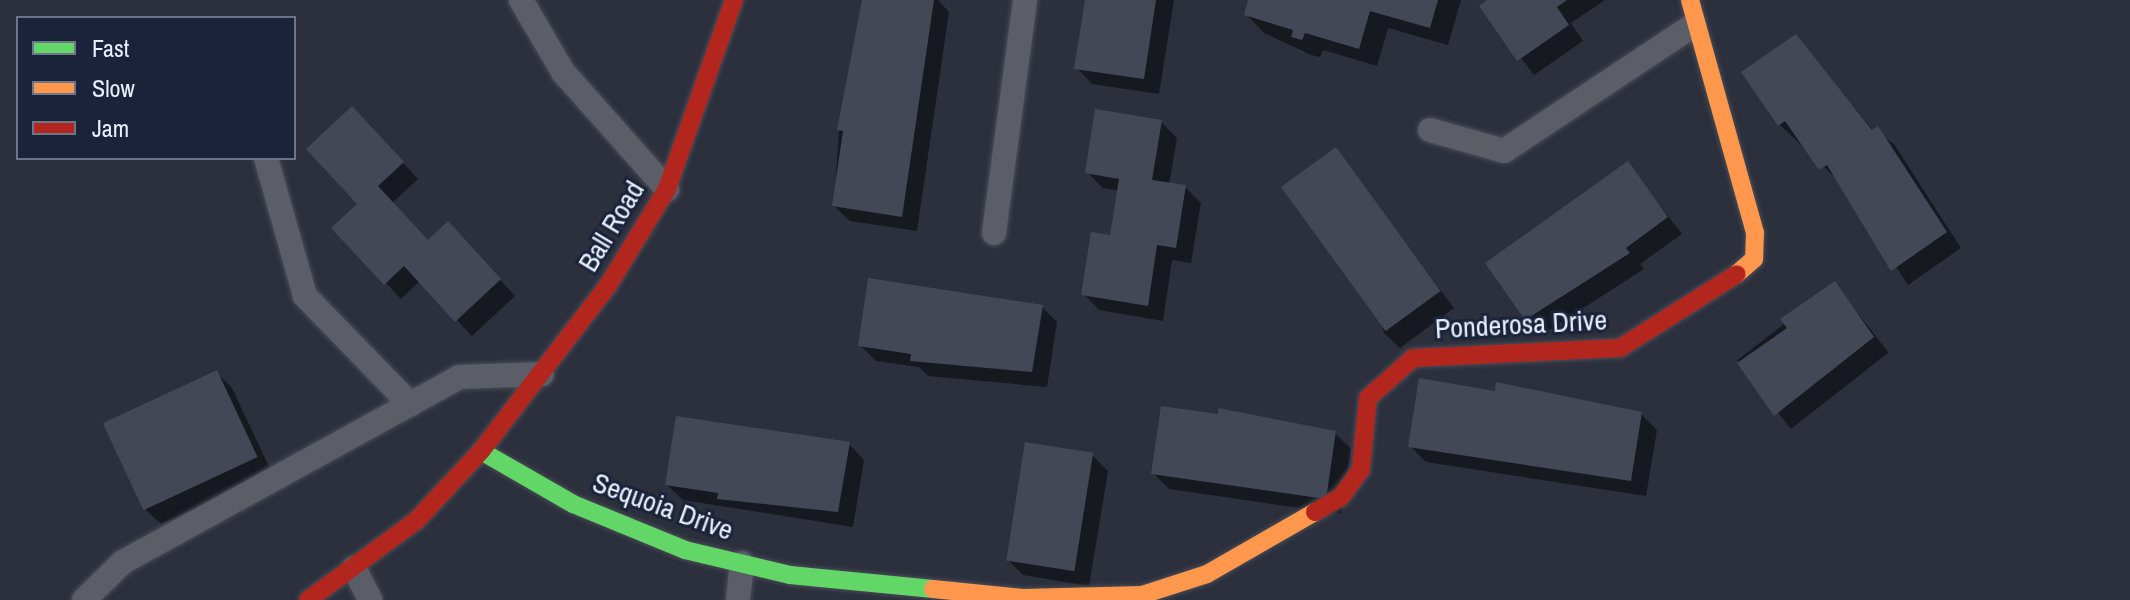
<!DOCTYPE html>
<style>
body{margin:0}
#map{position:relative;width:2130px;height:600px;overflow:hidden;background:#2c303d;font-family:"Archivo Narrow",sans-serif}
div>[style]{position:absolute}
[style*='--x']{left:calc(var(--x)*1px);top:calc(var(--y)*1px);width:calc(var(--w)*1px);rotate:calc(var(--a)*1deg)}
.shadow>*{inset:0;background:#0007;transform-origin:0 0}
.building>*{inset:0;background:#434857;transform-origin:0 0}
.roads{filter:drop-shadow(0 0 2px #484c56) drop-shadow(0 0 2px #484c56)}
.lane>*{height:24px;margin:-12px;padding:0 12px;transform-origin:12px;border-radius:12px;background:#5b5e67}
.fast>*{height:18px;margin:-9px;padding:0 9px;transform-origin:9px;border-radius:9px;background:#63d668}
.slow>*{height:18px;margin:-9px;padding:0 9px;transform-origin:9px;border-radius:9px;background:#ff974d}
.jam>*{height:18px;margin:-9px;padding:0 9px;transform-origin:9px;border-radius:9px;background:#b3261e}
span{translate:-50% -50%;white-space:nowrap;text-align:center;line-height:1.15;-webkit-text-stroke:6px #1a233a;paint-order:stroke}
.street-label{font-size:28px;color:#e8efff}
.legend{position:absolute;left:16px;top:16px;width:280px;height:144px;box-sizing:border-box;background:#1a233a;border:2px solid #6c7589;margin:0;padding:10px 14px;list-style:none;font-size:24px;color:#e8efff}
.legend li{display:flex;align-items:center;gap:16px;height:40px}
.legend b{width:40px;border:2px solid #6c7589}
</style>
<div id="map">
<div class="shadow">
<i style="clip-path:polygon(864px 0,938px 0,949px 12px,917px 231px,850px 221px,834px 206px,839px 129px)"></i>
<i style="clip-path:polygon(1087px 0,1174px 0,1159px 94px,1092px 84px,1077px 68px)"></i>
<i style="clip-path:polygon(1250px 0,1461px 0,1448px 45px,1388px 28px,1377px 66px,1323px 50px,1320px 57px,1311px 55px,1264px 33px,1246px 14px)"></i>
<i style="clip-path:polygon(1491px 0,1605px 0,1571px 23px,1583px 41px,1534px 75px,1482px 6px)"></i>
<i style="clip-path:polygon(1796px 37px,1874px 131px,1894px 144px,1961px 248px,1908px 285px,1840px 182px,1780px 125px,1744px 73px)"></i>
<i style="clip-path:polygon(1161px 122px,1177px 138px,1169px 185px,1185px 187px,1201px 203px,1191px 263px,1172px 260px,1163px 321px,1099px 310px,1084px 294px,1112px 238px,1120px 191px,1103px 188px,1087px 172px)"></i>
<i style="clip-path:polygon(367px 124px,418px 179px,392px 203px,429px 242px,463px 240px,515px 296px,472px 336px,420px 281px,401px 299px,334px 228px,360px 204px)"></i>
<i style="clip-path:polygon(1336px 150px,1454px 308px,1400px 348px,1384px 333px)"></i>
<i style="clip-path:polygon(1628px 164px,1682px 234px,1640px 264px,1644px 269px,1543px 334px,1527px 318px)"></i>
<i style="left:1835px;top:284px;width:87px;height:124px;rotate:52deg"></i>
<i style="clip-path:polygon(1042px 307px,1057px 322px,1047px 387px,928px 376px,919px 367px,876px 361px,860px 345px)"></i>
<i style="clip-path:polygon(216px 372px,232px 388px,272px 473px,161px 524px,145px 509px)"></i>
<i style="clip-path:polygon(1641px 414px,1657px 430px,1646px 496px,1426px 462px,1410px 446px)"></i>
<i style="clip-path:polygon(1335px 433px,1351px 449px,1341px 514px,1169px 489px,1153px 473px)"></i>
<i style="clip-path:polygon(849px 444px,864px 460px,853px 527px,683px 500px,667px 485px)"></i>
<i style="clip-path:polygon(1092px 455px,1108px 471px,1089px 586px,1023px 575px,1007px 559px)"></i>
</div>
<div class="building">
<i style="clip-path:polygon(862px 0,934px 0,902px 217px,832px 206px,843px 131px,837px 130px)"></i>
<i style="clip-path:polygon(1085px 0,1156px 0,1144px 79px,1074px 69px)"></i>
<i style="clip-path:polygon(1248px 0,1438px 0,1430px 28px,1370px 11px,1359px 49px,1305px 33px,1302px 40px,1291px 37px,1293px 30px,1244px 15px)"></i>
<i style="clip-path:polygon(1487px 0,1567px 0,1557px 7px,1569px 25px,1517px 61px,1479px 6px)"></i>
<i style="clip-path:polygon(1796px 34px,1872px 130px,1878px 126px,1947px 232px,1891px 271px,1827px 165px,1819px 170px,1785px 121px,1778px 126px,1741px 72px)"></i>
<i style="clip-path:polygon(352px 106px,404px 162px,378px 186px,428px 240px,448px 221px,501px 279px,455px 322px,404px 266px,384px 285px,331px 228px,357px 204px,306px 149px)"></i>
<i style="clip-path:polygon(1095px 109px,1162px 120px,1152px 180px,1186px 185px,1176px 248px,1157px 245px,1148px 306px,1081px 295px,1091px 232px,1110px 235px,1119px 179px,1085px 173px)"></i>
<i style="left:1336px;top:147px;width:178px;height:68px;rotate:54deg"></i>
<i style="clip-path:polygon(1628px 161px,1668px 217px,1626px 248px,1630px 253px,1525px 320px,1485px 263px)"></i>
<i style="clip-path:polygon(868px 278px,1043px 305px,1032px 372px,910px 361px,911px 354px,858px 346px)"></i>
<i style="clip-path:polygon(1835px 281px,1874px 337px,1774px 416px,1737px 363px,1787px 328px,1780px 319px)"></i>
<i style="left:217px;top:370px;width:96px;height:126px;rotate:65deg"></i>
<i style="clip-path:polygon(1419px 378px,1495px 391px,1496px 382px,1642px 412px,1631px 481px,1408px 447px)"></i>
<i style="clip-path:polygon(1161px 406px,1218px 414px,1218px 408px,1336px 431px,1326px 499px,1151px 474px)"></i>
<i style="clip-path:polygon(676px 416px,850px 442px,838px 512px,717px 499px,718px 493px,665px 485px)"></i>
<i style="left:1025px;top:442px;width:69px;height:120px;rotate:9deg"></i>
</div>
<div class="roads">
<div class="lane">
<i style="--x:521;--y:0;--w:83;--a:59.7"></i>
<i style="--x:563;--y:72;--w:157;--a:48.4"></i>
<i style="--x:1430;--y:130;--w:77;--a:15.8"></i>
<i style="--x:1504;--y:151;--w:226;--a:-33.6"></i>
<i style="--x:266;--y:158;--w:143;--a:74.2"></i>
<i style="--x:305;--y:296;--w:151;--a:45.8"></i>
<i style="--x:994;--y:233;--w:235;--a:-82.4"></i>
<i style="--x:354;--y:568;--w:36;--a:63"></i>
<i style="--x:84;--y:600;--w:54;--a:-44.3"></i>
<i style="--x:123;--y:562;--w:384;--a:-28.8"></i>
<i style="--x:459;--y:377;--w:83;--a:-2.1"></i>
<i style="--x:738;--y:600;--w:37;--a:-84"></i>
</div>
<div class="fast">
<i style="--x:481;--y:451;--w:106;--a:29.9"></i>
<i style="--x:573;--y:504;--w:121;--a:22.3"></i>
<i style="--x:685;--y:550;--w:108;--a:13.4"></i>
<i style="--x:790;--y:575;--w:144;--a:5.6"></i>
</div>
<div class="slow">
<i style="--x:1690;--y:0;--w:242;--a:74.4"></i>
<i style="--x:1755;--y:233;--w:26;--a:92"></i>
<i style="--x:1754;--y:259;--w:23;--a:139"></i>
<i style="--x:933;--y:589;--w:90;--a:5.7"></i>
<i style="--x:1023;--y:598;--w:119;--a:-1.4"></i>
<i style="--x:1142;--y:595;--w:68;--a:-17.9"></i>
<i style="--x:1207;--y:574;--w:125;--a:-29.9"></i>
</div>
<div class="jam">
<i style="--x:1315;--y:512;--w:30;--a:-30"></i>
<i style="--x:1341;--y:497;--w:34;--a:-54"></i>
<i style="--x:1361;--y:469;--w:71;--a:-84.4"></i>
<i style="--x:1368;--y:398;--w:60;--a:-41.6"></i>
<i style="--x:1413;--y:358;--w:207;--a:-2.8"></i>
<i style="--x:1620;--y:348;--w:138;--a:-32.3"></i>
<i style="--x:308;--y:600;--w:134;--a:-36.2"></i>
<i style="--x:416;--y:521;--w:96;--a:-47.1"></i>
<i style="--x:481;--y:451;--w:207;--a:-52.5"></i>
<i style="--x:607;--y:287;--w:115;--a:-58.5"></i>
<i style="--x:667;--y:189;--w:201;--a:-70.5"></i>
</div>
</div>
<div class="street-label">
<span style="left:611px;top:226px;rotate:-59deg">Ball Road</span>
<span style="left:1521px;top:324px;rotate:-3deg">Ponderosa Drive</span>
<span style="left:663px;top:506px;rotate:20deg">Sequoia Drive</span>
</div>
<ul class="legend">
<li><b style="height:10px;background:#63d668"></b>Fast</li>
<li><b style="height:10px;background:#ff974d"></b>Slow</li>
<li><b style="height:10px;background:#b3261e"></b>Jam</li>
</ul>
</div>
